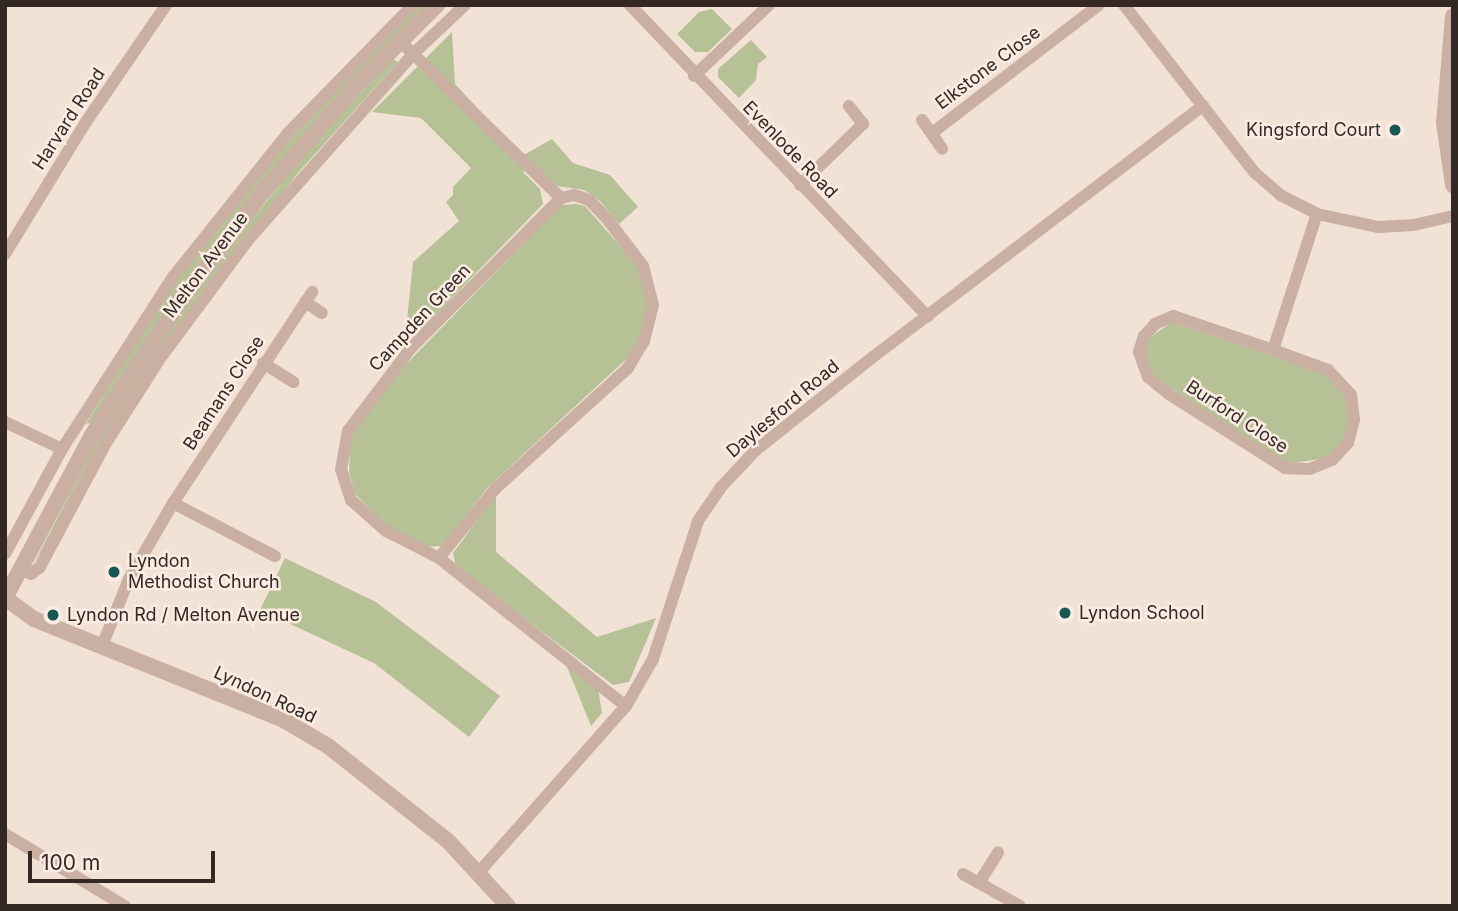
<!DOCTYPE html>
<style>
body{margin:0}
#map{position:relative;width:1458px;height:911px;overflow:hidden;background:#f2e2d6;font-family:Inter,sans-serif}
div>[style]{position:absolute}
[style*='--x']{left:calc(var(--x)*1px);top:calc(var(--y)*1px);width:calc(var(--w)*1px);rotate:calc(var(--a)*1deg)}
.green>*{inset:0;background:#b7c196}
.minor>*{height:12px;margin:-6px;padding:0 6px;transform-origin:6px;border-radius:6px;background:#cab0a2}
.tertiary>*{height:16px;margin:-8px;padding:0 8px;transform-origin:8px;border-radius:8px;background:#cab0a2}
.dots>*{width:19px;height:19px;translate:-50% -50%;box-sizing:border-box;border:4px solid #faece2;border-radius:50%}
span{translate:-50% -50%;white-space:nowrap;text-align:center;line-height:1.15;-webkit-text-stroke:5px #faece2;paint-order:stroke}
.street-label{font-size:18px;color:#342825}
.poi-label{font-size:18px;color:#342825}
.right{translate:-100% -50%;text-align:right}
.left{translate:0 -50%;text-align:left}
.frame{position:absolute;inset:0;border:7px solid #342825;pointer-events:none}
.scale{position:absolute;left:28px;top:851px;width:187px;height:32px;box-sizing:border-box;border:4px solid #342825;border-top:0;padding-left:9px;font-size:21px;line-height:24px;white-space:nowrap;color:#342825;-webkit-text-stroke:5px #faece2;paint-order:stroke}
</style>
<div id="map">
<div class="green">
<i style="clip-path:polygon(417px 5px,427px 5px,337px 97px,256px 191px,197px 266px,91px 423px,86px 424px,171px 287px,287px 143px)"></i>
<i style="clip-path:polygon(712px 9px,732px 29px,708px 52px,695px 52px,677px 34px,699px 12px)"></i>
<i style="clip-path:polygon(452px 32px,455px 84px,522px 156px,552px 139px,573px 163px,610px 175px,638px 207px,619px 224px,600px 201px,584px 190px,557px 186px,532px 163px,523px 172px,540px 189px,543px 204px,421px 330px,407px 320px,413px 262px,459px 221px,446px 202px,453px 195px,453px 187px,471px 168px,421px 118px,372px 112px)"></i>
<i style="clip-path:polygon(751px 40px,767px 57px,758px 64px,756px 80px,739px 98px,718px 77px,718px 69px)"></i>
<i style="clip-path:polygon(393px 59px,398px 62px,298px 173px,196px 302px,33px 565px,117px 403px,201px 281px,322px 134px)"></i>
<i style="clip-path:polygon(576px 204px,585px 206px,637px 265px,647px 291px,647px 325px,635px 351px,487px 488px,443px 546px,424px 547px,388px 527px,355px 494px,349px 472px,351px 436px,378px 393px,561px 205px)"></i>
<i style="clip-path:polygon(1172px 322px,1326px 374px,1347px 398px,1351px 421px,1343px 442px,1327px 458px,1286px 464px,1162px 382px,1148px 370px,1144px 349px,1148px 339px)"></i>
<i style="clip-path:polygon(496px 495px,496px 552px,597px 637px,656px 618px,629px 682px,613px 685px,456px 567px,453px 553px)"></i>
<i style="clip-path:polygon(285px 558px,376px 602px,500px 696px,469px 737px,374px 663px,260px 610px)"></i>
<i style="clip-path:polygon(565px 662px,598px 689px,602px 713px,591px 726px)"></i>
</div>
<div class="minor">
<i style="--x:630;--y:5;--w:431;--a:46.3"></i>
<i style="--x:1124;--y:5;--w:212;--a:52.1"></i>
<i style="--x:1254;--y:172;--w:37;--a:41"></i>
<i style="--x:1282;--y:196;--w:39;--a:27"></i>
<i style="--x:1317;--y:214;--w:62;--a:12"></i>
<i style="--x:1378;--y:227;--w:36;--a:-3"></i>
<i style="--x:1414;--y:225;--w:40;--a:-13"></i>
<i style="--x:400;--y:41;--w:225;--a:44.3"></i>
<i style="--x:561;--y:198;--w:13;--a:-13"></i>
<i style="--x:574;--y:195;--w:16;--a:18"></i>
<i style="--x:589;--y:200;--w:28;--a:46"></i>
<i style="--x:608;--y:220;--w:58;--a:52.7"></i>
<i style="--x:643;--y:266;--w:40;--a:75.6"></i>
<i style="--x:653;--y:305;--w:37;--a:104"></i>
<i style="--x:644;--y:341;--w:31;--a:121"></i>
<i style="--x:628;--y:368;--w:180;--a:137.7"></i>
<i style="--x:495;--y:489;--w:89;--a:129.1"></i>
<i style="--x:439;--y:558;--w:59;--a:-153"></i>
<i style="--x:386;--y:531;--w:47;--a:-138.5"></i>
<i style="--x:351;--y:500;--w:32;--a:-108"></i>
<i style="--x:341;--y:470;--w:40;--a:-80"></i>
<i style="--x:348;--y:431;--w:104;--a:-52.8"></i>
<i style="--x:411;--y:348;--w:212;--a:-45"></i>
<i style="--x:694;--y:76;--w:103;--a:-43.4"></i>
<i style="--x:922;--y:120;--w:35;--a:55"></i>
<i style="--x:932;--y:133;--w:210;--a:-37.5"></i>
<i style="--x:800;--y:185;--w:88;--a:-44.1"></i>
<i style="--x:863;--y:124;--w:23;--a:-128"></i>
<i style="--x:5;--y:254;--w:155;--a:-58.5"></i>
<i style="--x:86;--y:122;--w:142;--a:-55.6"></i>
<i style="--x:305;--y:302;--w:20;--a:33"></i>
<i style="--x:1273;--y:350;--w:59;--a:20"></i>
<i style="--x:1328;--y:370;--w:34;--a:47"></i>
<i style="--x:1351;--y:395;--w:25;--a:83"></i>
<i style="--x:1354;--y:420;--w:24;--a:105"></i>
<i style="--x:1348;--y:443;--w:23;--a:133"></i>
<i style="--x:1332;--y:460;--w:24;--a:158"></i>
<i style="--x:1310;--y:469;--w:25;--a:-178"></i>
<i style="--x:1285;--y:468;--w:138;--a:-147.5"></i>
<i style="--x:1169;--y:394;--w:27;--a:-141"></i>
<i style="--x:1148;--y:377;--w:27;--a:-110"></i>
<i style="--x:1139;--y:352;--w:17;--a:-73"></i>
<i style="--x:1144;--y:336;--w:16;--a:-47"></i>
<i style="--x:1155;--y:324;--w:20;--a:-24"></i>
<i style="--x:1173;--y:316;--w:106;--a:18.8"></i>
<i style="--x:1273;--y:350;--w:143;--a:-72.1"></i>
<i style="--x:263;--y:363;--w:36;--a:32"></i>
<i style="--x:5;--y:422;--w:63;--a:25.3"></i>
<i style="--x:173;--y:503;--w:115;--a:27.5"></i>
<i style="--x:5;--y:554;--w:119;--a:-61.5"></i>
<i style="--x:62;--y:449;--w:205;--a:-57.2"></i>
<i style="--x:173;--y:277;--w:184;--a:-51.4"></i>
<i style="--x:288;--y:133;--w:179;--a:-45.7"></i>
<i style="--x:439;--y:558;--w:238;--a:38.4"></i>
<i style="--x:21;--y:569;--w:11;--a:27"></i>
<i style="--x:31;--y:574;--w:11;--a:-38"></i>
<i style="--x:40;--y:567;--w:140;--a:-62"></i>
<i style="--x:106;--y:443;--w:98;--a:-57.4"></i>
<i style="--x:159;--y:360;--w:149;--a:-53.4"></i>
<i style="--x:248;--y:240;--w:247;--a:-48.4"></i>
<i style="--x:412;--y:55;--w:73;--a:-43.3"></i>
<i style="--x:102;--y:646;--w:72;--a:-68.1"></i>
<i style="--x:129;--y:579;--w:88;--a:-59.9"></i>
<i style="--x:173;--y:503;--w:253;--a:-56.6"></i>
<i style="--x:5;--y:834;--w:140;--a:31"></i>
<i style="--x:480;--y:871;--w:220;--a:-48.5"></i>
<i style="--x:626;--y:706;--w:54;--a:-60.1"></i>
<i style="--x:653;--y:659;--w:145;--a:-71.9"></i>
<i style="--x:698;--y:521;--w:41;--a:-55.9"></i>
<i style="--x:721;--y:487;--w:51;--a:-46.6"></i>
<i style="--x:756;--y:450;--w:149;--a:-38.5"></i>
<i style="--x:873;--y:357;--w:415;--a:-37.3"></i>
<i style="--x:963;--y:874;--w:65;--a:29.3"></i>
<i style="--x:979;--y:883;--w:36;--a:-58"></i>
</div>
<div class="tertiary">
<i style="--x:1453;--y:16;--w:107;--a:94.8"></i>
<i style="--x:1444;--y:123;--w:63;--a:81.7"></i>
<i style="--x:5;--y:598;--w:185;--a:-61.9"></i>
<i style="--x:92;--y:435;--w:158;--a:-56.6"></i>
<i style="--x:179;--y:303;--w:131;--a:-53"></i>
<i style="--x:258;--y:198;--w:149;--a:-48.8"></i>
<i style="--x:356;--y:86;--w:115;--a:-45"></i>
<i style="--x:5;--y:598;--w:36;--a:36"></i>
<i style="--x:34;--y:619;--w:267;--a:22"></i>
<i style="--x:282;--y:719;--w:53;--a:30.4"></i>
<i style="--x:328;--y:746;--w:153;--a:38.4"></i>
<i style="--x:448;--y:841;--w:88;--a:47.3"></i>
</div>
<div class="dots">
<i style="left:1395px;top:130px;background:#195755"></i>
<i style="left:114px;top:572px;background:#195755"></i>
<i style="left:1065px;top:613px;background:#195755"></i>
<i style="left:53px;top:615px;background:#195755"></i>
</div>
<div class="street-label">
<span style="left:988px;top:68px;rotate:-37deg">Elkstone Close</span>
<span style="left:69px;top:119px;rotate:-57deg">Harvard Road</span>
<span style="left:790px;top:150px;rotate:46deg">Evenlode Road</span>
<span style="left:206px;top:265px;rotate:-53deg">Melton Avenue</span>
<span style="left:420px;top:318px;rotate:-47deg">Campden Green</span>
<span style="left:224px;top:393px;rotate:-57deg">Beamans Close</span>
<span style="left:783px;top:409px;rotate:-40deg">Daylesford Road</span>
<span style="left:1237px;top:417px;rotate:33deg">Burford Close</span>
<span style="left:265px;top:695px;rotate:25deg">Lyndon Road</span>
</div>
<div class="poi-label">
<span class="right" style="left:1381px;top:130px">Kingsford Court</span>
<span class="left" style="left:128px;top:572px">Lyndon<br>Methodist Church</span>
<span class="left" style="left:1079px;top:613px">Lyndon School</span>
<span class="left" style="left:67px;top:615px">Lyndon Rd / Melton Avenue</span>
</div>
<div class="frame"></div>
<div class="scale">100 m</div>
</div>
